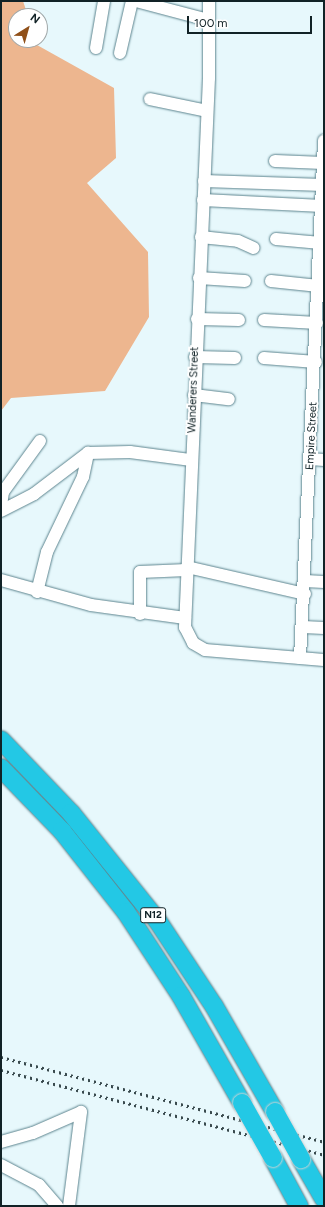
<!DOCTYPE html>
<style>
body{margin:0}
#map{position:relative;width:325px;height:1207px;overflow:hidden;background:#e7f8fc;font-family:Figtree,sans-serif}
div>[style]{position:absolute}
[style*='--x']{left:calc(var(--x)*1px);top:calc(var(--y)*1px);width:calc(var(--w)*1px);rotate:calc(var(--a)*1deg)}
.green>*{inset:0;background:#edb68f}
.roads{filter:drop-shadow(0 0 1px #5c848e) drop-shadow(0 0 1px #5c848e)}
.minor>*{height:12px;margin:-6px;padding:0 6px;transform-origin:6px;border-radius:6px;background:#fff}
.highway>*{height:18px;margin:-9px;padding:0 9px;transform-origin:9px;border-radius:9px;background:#23c8e5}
.rail>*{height:2.5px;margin-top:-1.25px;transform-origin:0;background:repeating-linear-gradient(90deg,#394a4e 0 2px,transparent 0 6px)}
.bridges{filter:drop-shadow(0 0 1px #cfd3d4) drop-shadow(0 0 1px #cfd3d4)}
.highway-bridge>*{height:18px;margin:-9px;padding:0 9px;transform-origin:9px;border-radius:9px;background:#23c8e5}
span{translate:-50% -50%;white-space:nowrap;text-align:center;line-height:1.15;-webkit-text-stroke:4px #fff;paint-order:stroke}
.shield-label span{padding:1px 3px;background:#fff;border:1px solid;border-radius:3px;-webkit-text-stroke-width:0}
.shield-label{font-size:10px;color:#112226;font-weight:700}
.street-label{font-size:11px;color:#112226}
.frame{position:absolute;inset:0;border:2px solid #112226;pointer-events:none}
.north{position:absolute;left:8px;top:8px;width:40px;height:40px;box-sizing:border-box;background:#fff;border:1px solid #a0a7a8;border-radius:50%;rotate:37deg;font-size:11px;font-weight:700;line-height:16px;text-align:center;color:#112226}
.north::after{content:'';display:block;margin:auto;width:14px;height:18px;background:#905019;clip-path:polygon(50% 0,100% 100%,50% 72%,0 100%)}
.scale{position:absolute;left:187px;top:16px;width:125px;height:18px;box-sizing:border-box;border:2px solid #112226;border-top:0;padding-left:5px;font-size:12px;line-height:14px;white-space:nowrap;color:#112226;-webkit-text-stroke:3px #fff;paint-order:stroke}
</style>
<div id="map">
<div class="green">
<i style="clip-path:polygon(1px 1px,23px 1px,28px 16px,16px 16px,16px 40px,36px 40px,37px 45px,114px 88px,116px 158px,87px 183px,148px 252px,149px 317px,105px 391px,11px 398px,1px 411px)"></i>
</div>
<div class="roads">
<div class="minor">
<i style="--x:136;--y:1;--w:74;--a:14.8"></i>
<i style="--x:209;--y:1;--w:77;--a:90"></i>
<i style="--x:209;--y:78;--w:550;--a:92.5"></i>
<i style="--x:185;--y:627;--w:18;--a:63"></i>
<i style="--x:193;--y:643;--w:14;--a:30"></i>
<i style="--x:205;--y:650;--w:119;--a:4.8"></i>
<i style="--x:96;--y:48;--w:48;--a:-80.3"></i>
<i style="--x:120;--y:53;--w:53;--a:-77"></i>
<i style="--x:150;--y:99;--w:58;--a:11.9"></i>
<i style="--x:275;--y:161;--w:48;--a:2.4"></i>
<i style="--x:204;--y:181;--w:119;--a:1.9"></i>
<i style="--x:203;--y:200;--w:119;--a:2.9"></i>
<i style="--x:201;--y:237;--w:37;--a:6"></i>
<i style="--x:238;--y:241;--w:17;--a:24"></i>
<i style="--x:276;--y:239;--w:45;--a:5.1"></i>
<i style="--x:199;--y:278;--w:46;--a:3.7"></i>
<i style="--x:271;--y:281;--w:48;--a:5.9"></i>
<i style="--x:197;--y:319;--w:42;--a:1.4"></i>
<i style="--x:264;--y:320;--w:53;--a:3.2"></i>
<i style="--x:195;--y:357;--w:40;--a:1.4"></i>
<i style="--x:264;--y:358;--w:52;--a:4.4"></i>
<i style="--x:194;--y:395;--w:35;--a:7"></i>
<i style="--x:311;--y:459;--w:13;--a:4"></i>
<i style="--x:1;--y:506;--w:14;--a:-82"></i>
<i style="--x:3;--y:492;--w:63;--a:-54"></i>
<i style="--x:1;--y:511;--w:37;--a:-27"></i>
<i style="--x:34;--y:494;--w:68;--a:-37.2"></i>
<i style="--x:88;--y:453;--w:42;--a:-1.4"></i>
<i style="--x:130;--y:452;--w:62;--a:7.5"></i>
<i style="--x:187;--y:567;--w:121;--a:12.9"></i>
<i style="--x:1;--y:580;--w:93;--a:15.5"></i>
<i style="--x:91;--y:605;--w:95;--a:7.9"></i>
<i style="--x:305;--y:581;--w:19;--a:3"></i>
<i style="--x:37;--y:592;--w:41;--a:-76"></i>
<i style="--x:47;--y:552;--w:83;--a:-64.4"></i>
<i style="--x:83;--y:477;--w:25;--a:-78"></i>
<i style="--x:140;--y:614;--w:42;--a:-90"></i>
<i style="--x:140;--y:572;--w:47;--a:-2.4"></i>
<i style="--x:303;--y:627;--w:21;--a:3"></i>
<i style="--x:300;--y:658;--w:518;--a:-87.34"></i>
<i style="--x:1;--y:1142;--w:33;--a:-16"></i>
<i style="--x:33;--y:1133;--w:52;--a:-23.6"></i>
<i style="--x:1;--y:1165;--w:43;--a:27.8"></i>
<i style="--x:39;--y:1185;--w:28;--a:49"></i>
<i style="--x:69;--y:1206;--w:95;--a:-82.7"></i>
</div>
<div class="highway">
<i style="--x:1;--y:740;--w:101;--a:46.2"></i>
<i style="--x:71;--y:813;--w:137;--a:51.2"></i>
<i style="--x:157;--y:920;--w:103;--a:56.5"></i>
<i style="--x:214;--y:1006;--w:122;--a:60.1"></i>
<i style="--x:1;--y:768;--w:88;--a:45.9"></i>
<i style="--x:62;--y:831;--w:103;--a:51.7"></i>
<i style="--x:126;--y:912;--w:100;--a:56.8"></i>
<i style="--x:181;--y:996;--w:123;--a:60.3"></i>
<i style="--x:273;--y:1158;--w:55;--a:61.6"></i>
<i style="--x:301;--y:1159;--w:46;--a:60.1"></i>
</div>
</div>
<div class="rail">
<i style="--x:1;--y:1057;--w:334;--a:14.7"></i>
<i style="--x:1;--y:1070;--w:334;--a:14.7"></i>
</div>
<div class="bridges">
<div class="highway-bridge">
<i style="--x:242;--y:1103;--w:63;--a:60.6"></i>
<i style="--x:275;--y:1112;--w:54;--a:61"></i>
</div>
</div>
<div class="shield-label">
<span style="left:153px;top:915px">N12</span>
</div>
<div class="street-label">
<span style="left:194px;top:390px;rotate:-88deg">Wanderers Street</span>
<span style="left:312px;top:436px;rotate:-87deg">Empire Street</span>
</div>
<div class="frame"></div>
<div class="north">N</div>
<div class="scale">100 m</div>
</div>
